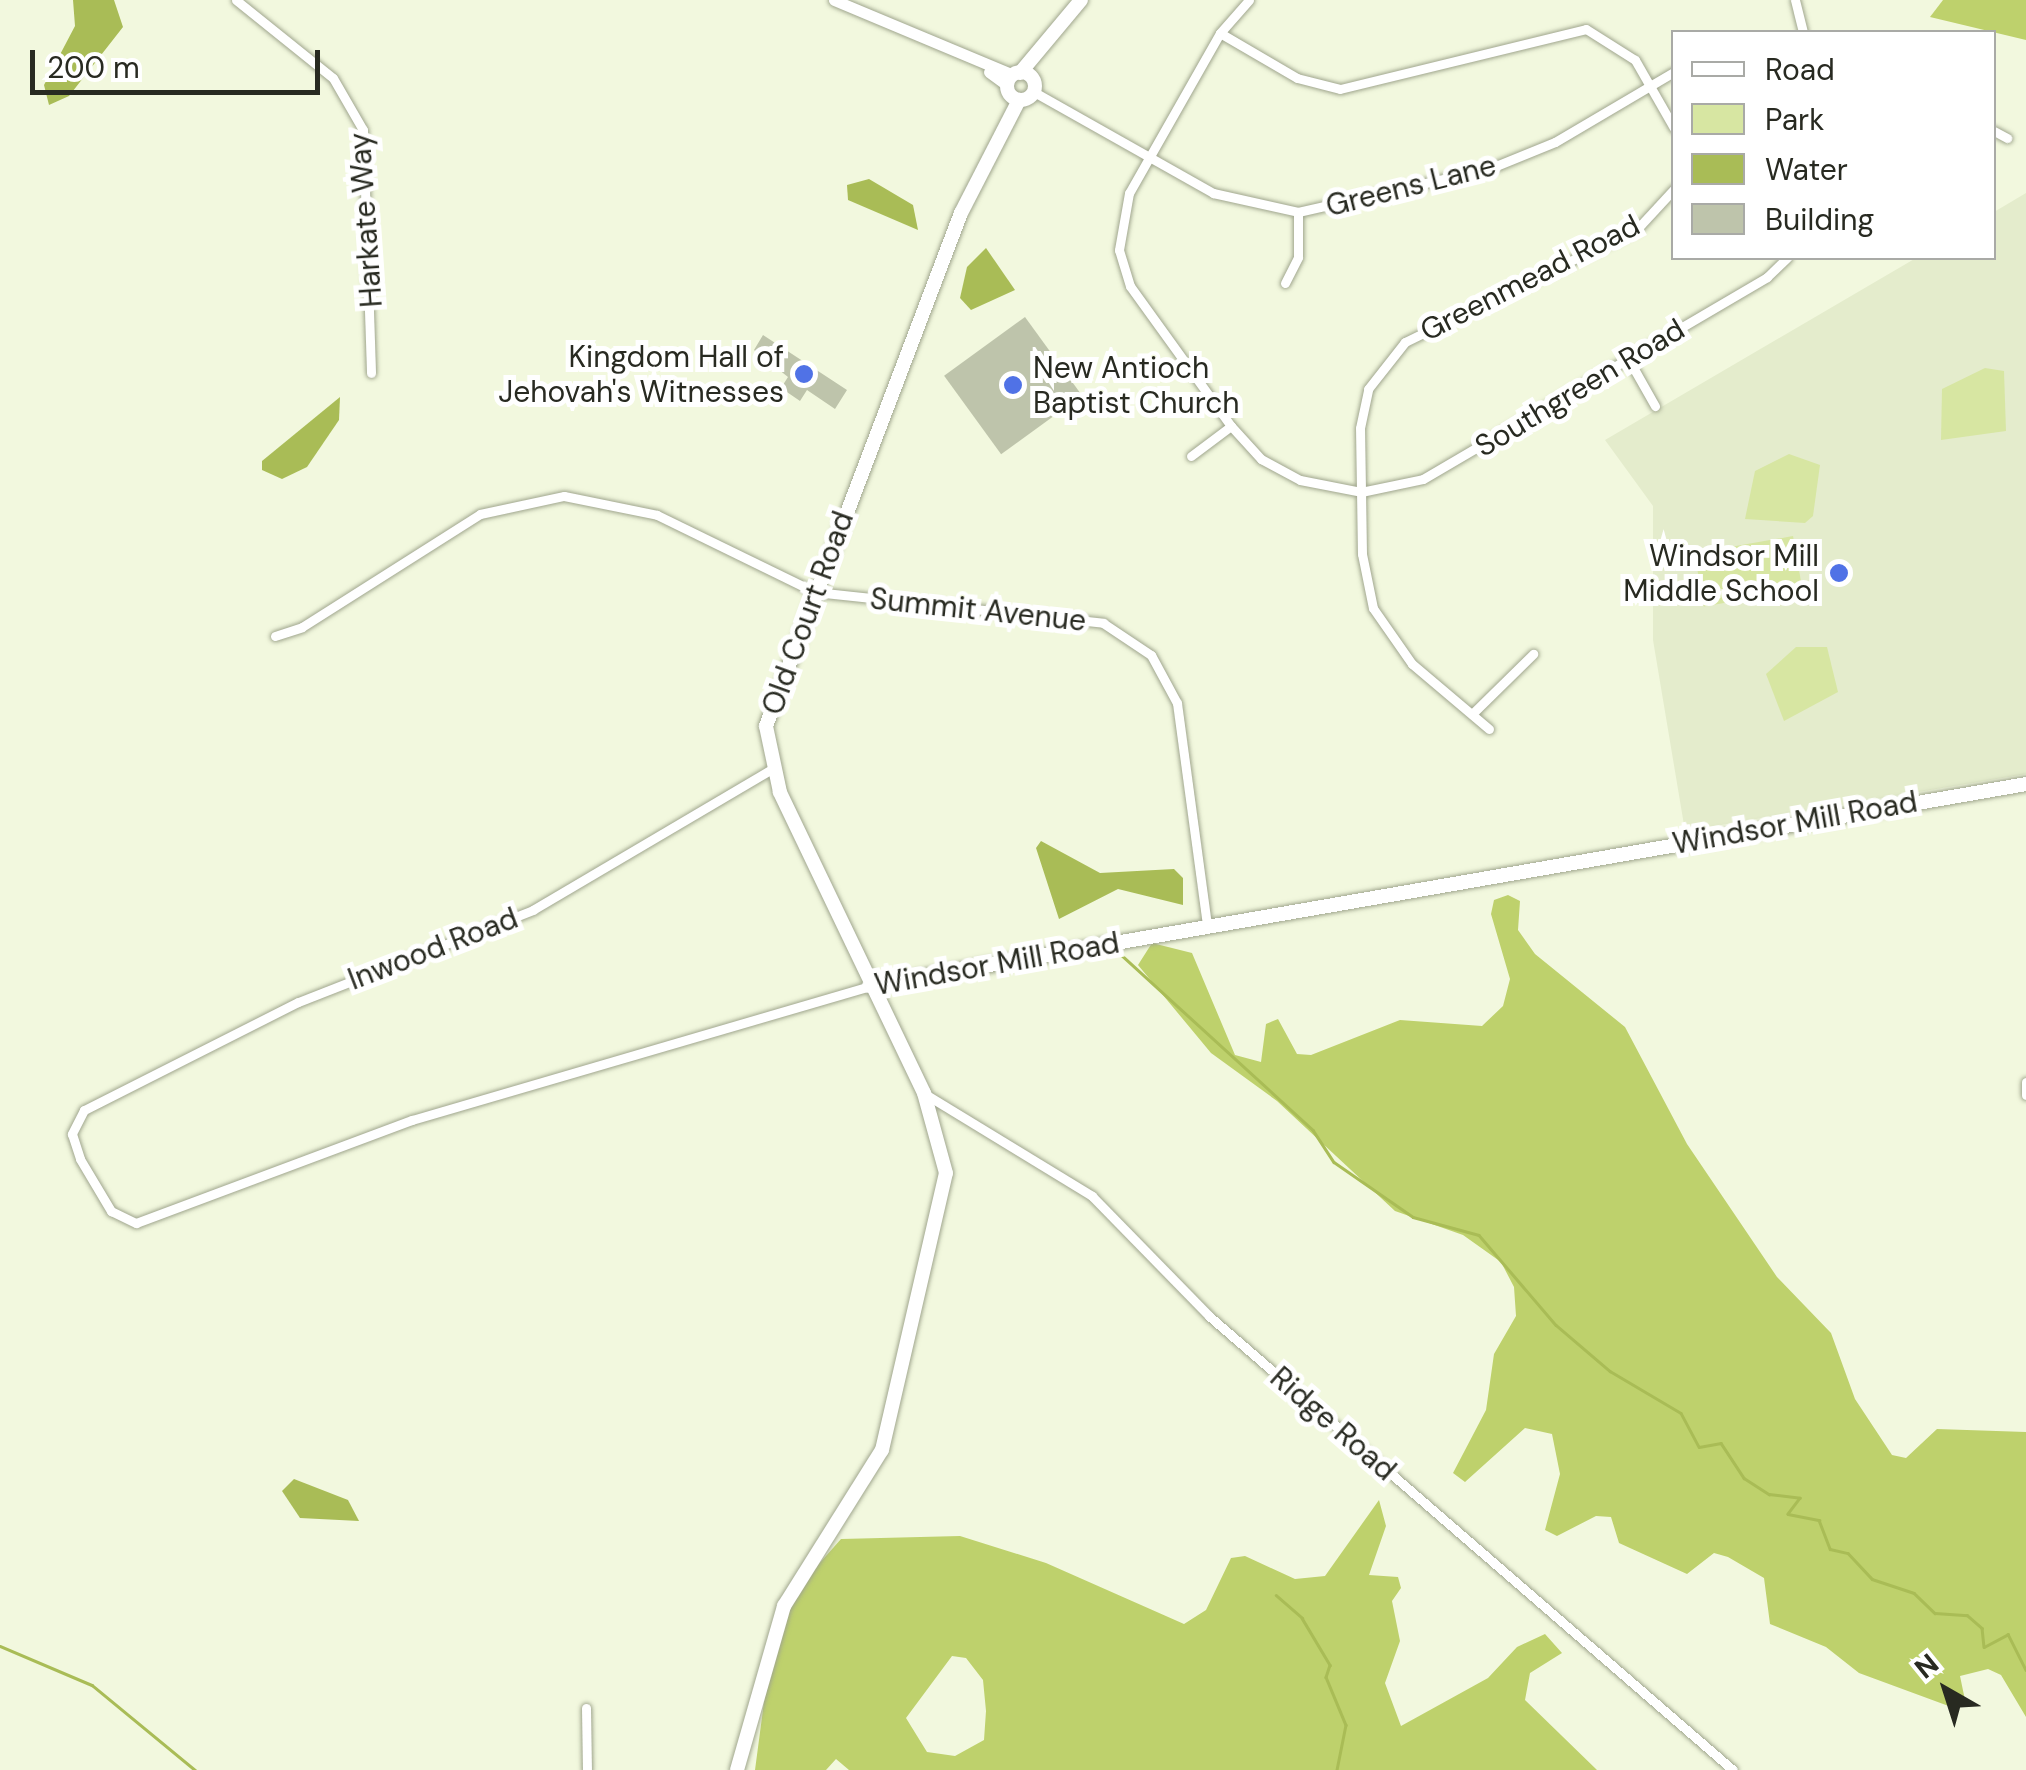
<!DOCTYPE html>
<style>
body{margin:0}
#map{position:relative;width:2026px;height:1770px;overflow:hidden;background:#f2f8de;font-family:"DM Sans",sans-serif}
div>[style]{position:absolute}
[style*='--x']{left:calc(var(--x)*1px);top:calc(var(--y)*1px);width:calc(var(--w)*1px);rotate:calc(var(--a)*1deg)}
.built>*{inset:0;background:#e4eccc}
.green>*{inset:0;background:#d7e6a2;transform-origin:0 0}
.forest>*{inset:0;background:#bed16c}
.water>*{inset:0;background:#a9bc56}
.stream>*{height:2.5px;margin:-1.25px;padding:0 1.25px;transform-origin:1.25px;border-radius:1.25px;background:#a9bc56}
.building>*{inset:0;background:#bec4ab;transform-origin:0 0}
.roads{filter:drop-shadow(0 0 2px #a0a68e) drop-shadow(0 0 2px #a0a68e)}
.minor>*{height:9px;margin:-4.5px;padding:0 4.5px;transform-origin:4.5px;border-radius:4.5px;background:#fff}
.tertiary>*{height:11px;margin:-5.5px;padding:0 5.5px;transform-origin:5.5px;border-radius:5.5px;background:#fff}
.secondary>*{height:14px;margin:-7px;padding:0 7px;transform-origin:7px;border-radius:7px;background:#fff}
.secondary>.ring{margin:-7px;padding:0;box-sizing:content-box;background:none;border:14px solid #fff;border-radius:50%}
.dots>*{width:28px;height:28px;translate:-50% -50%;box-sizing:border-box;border:5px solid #fff;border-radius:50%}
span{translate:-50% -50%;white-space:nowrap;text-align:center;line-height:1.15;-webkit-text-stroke:10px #fff;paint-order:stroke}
.street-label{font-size:30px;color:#282a21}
.poi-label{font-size:30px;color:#282a21}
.right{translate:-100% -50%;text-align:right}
.left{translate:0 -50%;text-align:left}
.legend{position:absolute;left:1671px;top:30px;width:325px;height:230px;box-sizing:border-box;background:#fff;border:2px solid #a9aaa6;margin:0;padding:12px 18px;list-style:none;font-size:30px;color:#282a21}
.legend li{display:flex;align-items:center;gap:20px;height:50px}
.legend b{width:50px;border:2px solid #a9aaa6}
.north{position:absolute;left:1896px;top:1640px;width:100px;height:100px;-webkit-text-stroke:8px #fff;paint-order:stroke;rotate:321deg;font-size:28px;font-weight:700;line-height:40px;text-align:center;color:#282a21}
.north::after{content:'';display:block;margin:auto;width:35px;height:45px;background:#282a21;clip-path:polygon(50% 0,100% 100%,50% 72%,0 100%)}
.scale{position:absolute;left:30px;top:50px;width:290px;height:45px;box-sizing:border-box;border:5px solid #282a21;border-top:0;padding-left:12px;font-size:30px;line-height:35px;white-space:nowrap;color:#282a21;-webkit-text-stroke:8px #fff;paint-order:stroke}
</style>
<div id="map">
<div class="built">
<i style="clip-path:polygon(2026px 193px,2026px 774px,1685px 831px,1653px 640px,1653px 506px,1605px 440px,1916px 258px,1994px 258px,1994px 212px)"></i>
</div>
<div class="green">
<i style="clip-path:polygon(1985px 368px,2004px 371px,2006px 431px,1941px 440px,1942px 389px)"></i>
<i style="clip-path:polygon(1789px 454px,1820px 465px,1813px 516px,1805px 523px,1745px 519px,1755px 471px)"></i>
<i style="left:1793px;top:536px;width:54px;height:100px;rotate:80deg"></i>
<i style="clip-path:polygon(1796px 647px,1827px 647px,1838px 692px,1784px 721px,1766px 674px)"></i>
</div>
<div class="forest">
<i style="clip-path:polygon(1943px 0,2026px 0,2026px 40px,1930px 17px)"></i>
<i style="clip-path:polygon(1508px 895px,1520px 901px,1518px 930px,1535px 954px,1625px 1027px,1687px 1144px,1777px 1277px,1831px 1333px,1855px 1399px,1892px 1455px,1906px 1458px,1937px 1429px,2026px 1432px,2026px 1717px,2001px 1675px,1988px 1669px,1960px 1676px,1965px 1700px,1954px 1708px,1859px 1673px,1826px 1647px,1770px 1624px,1764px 1578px,1728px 1557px,1714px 1553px,1687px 1574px,1619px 1543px,1611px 1517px,1596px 1516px,1557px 1536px,1545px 1530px,1560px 1474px,1552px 1434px,1525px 1428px,1465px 1482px,1453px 1473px,1486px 1410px,1494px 1354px,1516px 1316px,1514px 1287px,1501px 1262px,1463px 1235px,1395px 1211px,1277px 1101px,1211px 1053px,1138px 965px,1152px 943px,1192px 953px,1235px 1055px,1261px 1062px,1266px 1024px,1278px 1019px,1297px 1054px,1311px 1055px,1400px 1020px,1482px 1026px,1503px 1006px,1510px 979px,1491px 914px,1494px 900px)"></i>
<i style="clip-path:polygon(evenodd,1379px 1500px,1386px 1526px,1369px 1575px,1398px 1577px,1401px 1588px,1392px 1601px,1400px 1641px,1385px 1683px,1401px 1726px,1488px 1678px,1517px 1647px,1545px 1634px,1562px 1653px,1530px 1673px,1525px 1700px,1597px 1770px,849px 1770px,836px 1759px,826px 1770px,755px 1770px,771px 1649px,802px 1583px,841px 1539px,960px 1536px,1046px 1563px,1184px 1624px,1206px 1610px,1231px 1558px,1245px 1556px,1295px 1579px,1325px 1576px,1379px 1500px,952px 1656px,966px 1658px,983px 1680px,986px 1711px,984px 1740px,955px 1756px,927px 1752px,906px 1718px,952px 1656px)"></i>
</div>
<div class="water">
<i style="clip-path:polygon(73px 0,114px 0,123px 27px,69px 96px,49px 105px,44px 85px,75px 26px)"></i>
<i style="clip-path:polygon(869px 179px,913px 205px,918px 230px,848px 200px,847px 185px)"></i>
<i style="clip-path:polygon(986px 248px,1015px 290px,971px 310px,960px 298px,967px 267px)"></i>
<i style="clip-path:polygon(340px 397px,339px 420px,307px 467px,282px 479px,262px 470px,262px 461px)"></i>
<i style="clip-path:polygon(1041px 841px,1100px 873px,1174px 869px,1183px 878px,1183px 905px,1118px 889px,1059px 919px,1036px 848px)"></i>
<i style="clip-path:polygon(294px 1479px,348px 1500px,359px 1521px,300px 1518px,282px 1491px)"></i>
</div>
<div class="stream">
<i style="--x:1116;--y:950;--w:267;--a:42.4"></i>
<i style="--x:1313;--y:1130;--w:38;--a:57"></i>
<i style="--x:1334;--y:1162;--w:96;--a:34.8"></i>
<i style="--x:1413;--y:1217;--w:68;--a:15.3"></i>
<i style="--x:1479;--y:1235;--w:118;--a:49.5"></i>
<i style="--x:1556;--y:1325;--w:71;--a:40.4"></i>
<i style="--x:1610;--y:1371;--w:82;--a:30.6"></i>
<i style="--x:1681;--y:1413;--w:38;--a:62"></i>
<i style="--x:1699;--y:1447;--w:22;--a:-10"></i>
<i style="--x:1721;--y:1443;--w:42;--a:56.7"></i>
<i style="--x:1744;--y:1478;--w:30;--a:33"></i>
<i style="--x:1769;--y:1494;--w:31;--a:7"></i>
<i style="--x:1800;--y:1498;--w:20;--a:127"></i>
<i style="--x:1788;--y:1514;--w:32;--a:11"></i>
<i style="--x:1819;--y:1520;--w:31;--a:69"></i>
<i style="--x:1830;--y:1549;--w:18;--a:13"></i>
<i style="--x:1848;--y:1553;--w:35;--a:47"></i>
<i style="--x:1872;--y:1579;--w:44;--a:18.4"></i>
<i style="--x:1914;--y:1593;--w:29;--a:44"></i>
<i style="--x:1935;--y:1613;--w:32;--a:4"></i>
<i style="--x:1967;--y:1615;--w:20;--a:41"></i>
<i style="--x:1982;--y:1628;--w:19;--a:84"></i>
<i style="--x:1984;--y:1647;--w:27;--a:-28"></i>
<i style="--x:2008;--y:1634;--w:40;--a:63.4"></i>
<i style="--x:1276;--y:1595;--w:35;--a:41"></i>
<i style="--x:1302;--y:1618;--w:55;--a:59.2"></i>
<i style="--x:1330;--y:1665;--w:13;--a:108"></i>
<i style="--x:1326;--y:1677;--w:52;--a:67.4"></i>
<i style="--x:1346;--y:1725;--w:46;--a:101.3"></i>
<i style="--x:0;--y:1646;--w:100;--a:23"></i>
<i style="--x:92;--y:1685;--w:134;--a:39.5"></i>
</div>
<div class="building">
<i style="left:1025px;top:317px;width:97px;height:100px;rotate:54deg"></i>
<i style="clip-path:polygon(763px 335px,847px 390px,835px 409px,807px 390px,800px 401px,781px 388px,788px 377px,754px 350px)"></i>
</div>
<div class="roads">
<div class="minor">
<i style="--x:236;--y:0;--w:124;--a:38.8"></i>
<i style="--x:333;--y:78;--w:60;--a:60"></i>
<i style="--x:363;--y:130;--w:243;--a:88.1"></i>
<i style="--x:1249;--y:0;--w:44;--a:131.3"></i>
<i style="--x:1220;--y:33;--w:184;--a:119.6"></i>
<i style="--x:1129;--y:193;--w:58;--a:100"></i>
<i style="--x:1119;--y:250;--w:38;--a:73"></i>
<i style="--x:1130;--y:286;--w:173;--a:54.2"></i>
<i style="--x:1231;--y:426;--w:45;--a:47.7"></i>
<i style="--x:1261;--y:459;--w:44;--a:28.3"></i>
<i style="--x:1300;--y:480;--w:62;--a:11.1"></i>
<i style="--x:1361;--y:492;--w:63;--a:-11.8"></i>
<i style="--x:1423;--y:479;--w:399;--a:-30.4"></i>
<i style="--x:1767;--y:277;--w:28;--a:-44"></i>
<i style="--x:1795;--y:0;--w:33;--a:76"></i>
<i style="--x:1220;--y:33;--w:89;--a:30.3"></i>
<i style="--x:1297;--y:78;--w:44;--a:14.3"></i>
<i style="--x:1340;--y:89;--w:253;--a:-13.7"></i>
<i style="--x:1586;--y:29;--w:58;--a:32.3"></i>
<i style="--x:1635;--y:60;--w:78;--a:60.2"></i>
<i style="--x:1034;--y:92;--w:206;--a:29.4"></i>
<i style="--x:1213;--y:193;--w:87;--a:12.6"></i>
<i style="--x:1298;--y:212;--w:198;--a:-12.8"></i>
<i style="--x:1491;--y:168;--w:69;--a:-22.1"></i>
<i style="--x:1555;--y:142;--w:138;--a:-30.5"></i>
<i style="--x:1994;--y:131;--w:15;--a:28"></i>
<i style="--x:1285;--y:283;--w:29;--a:-63"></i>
<i style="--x:1298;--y:257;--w:45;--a:-90"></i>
<i style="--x:1629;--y:360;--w:53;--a:60.5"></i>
<i style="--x:1191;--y:456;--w:50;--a:-36.9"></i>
<i style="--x:275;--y:636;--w:28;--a:-18"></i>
<i style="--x:302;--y:627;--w:211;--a:-32.4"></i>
<i style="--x:480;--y:514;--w:86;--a:-12.1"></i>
<i style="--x:564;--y:496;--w:95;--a:11.5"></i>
<i style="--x:657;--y:515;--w:176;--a:26"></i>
<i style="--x:815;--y:592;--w:290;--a:6.1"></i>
<i style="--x:1103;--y:623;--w:58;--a:33.7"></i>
<i style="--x:1151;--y:655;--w:55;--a:61.6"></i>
<i style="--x:1177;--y:703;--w:225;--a:82.3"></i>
<i style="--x:1472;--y:714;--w:86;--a:-44.5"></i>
<i style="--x:1489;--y:729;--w:101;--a:-139.8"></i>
<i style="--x:1412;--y:664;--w:68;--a:-124.9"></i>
<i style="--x:1373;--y:608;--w:55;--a:-101.5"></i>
<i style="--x:1362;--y:554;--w:126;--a:-90.9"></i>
<i style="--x:1360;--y:428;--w:40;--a:-78"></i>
<i style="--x:1368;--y:389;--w:60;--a:-51.8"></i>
<i style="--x:1405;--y:342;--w:259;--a:-26.1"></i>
<i style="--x:1638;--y:228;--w:53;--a:-47.3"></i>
<i style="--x:772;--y:769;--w:277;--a:149.5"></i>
<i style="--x:533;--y:910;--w:252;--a:158.6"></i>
<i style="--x:298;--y:1002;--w:240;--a:153.2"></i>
<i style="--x:84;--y:1110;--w:27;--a:117"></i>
<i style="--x:72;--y:1134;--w:26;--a:72"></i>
<i style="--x:80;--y:1159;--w:61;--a:59.2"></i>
<i style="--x:111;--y:1211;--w:28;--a:26"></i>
<i style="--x:136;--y:1223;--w:295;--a:-20.5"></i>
<i style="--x:412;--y:1120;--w:476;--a:-16.3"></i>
<i style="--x:2026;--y:1082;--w:13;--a:90"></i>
<i style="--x:925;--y:1094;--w:196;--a:31.4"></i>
<i style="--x:1092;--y:1196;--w:168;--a:45.7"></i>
<i style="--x:1209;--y:1316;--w:693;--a:40.91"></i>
<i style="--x:586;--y:1708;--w:62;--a:89.1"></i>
</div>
<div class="tertiary">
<i style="--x:834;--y:0;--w:194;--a:22.7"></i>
<i style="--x:989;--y:72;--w:22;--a:36"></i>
</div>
<div class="secondary">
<i class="ring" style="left:1007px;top:72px;width:14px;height:14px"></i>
<i style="--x:1020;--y:73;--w:95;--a:-50.1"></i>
<i style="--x:869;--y:986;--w:1175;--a:-9.9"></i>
<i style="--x:737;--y:1770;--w:171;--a:-74"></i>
<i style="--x:784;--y:1606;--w:184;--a:-57.9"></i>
<i style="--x:882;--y:1450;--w:284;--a:-77"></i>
<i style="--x:946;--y:1173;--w:83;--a:-105.4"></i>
<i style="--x:924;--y:1093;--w:334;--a:-115.6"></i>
<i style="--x:780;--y:792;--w:67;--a:-102"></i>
<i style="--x:766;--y:726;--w:549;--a:-69.19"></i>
<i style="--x:961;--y:213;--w:127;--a:-62.8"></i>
</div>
</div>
<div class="dots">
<i style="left:804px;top:374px;background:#5072e6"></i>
<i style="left:1013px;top:385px;background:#5072e6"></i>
<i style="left:1839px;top:573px;background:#5072e6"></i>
</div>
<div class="street-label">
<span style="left:1411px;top:186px;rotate:-14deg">Greens Lane</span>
<span style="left:366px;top:220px;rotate:-94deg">Harkate Way</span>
<span style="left:1530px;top:278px;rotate:-27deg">Greenmead Road</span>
<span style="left:1580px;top:388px;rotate:-31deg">Southgreen Road</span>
<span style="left:978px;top:610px;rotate:6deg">Summit Avenue</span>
<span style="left:808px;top:613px;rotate:-70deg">Old Court Road</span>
<span style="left:1795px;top:823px;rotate:-10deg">Windsor Mill Road</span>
<span style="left:433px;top:949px;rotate:-21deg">Inwood Road</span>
<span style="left:997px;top:964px;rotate:-10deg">Windsor Mill Road</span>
<span style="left:1333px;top:1424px;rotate:41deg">Ridge Road</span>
</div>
<div class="poi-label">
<span class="right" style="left:784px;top:374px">Kingdom Hall of<br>Jehovah's Witnesses</span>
<span class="left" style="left:1033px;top:385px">New Antioch<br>Baptist Church</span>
<span class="right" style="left:1819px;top:573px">Windsor Mill<br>Middle School</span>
</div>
<ul class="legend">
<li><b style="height:12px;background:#fff"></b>Road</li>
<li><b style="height:28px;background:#d7e6a2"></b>Park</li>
<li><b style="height:28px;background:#a9bc56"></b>Water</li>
<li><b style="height:28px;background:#bec4ab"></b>Building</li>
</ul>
<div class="north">N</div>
<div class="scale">200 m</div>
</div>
